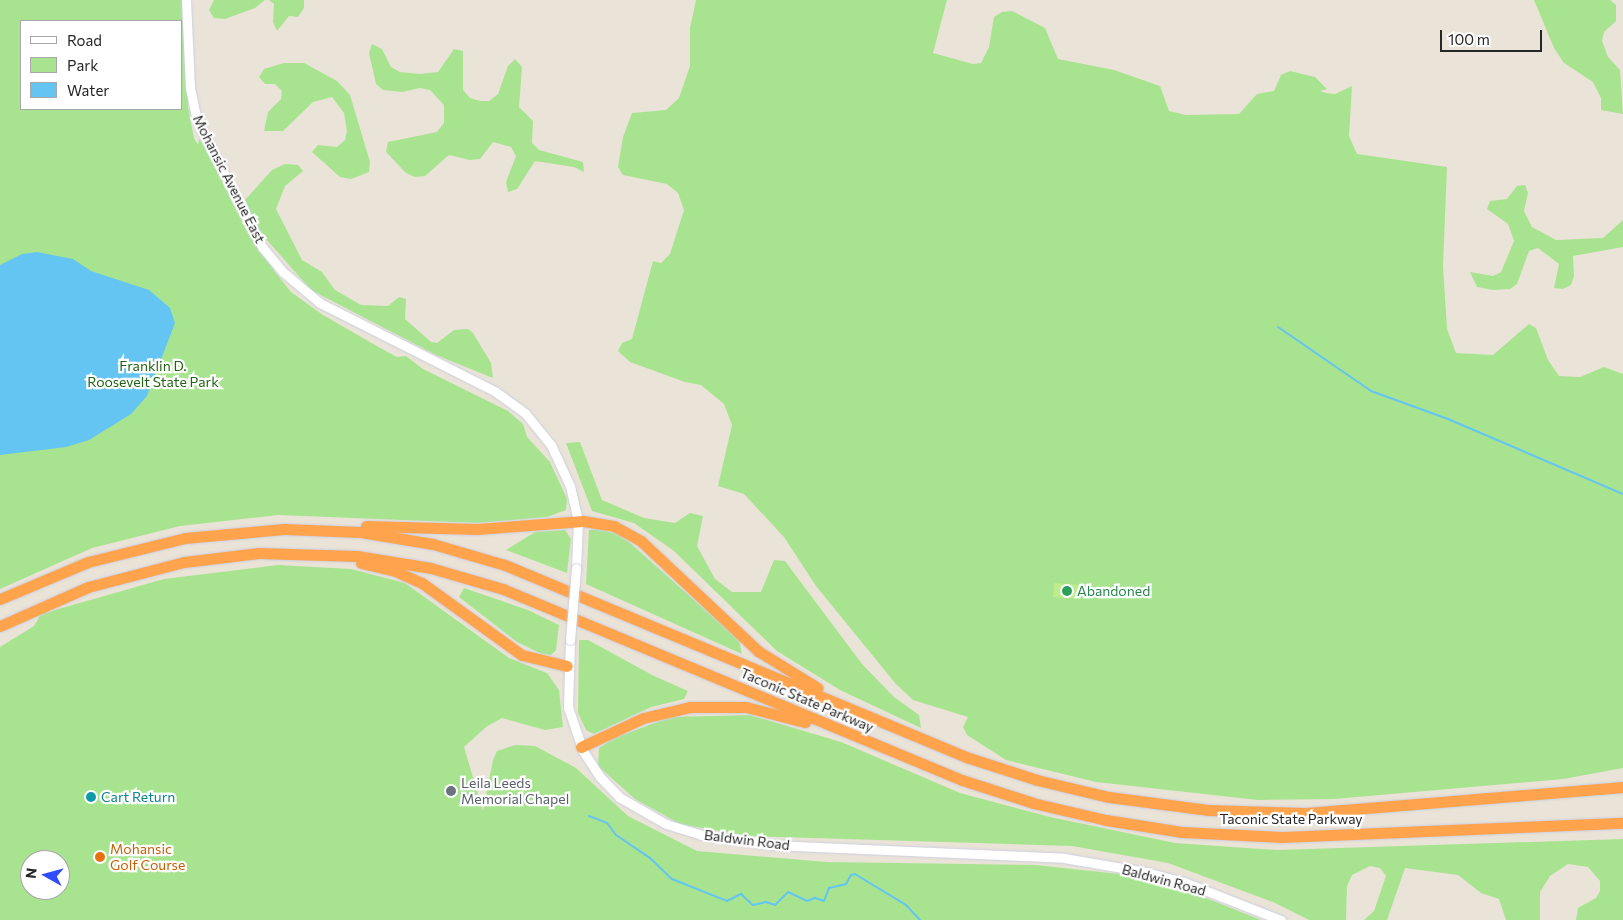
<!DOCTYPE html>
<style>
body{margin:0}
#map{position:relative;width:1623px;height:920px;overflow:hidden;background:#eae3d7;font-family:Commissioner,sans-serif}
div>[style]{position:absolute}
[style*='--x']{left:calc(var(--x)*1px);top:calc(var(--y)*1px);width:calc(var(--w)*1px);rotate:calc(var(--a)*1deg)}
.green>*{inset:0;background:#a8e490}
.pitch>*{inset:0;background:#bdec8b;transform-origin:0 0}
.water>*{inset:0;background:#64c4f2}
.stream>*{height:2px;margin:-1px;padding:0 1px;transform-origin:1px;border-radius:1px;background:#64c4f2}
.roads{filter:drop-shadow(0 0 1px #cccfe1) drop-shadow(0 0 1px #cccfe1)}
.secondary>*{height:9px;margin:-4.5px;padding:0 4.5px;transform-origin:4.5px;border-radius:4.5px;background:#fff}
.highway>*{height:11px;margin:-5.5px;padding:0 5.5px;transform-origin:5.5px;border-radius:5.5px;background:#ffa44d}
.bridges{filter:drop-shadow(0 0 1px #cccfe1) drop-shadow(0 0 1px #cccfe1)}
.secondary-bridge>*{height:9px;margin:-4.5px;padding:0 4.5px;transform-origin:4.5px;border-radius:4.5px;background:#fff}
.dots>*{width:14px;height:14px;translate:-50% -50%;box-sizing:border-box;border:2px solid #fff;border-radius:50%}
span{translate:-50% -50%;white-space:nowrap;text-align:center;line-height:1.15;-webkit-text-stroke:4.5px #fff;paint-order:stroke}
.street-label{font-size:14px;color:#262626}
.park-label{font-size:14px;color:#226416}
.leisure-label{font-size:14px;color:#27864d}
.left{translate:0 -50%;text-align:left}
.worship-label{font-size:14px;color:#5b616d}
.culture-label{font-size:14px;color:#0d838f}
.food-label{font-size:14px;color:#c56008}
.legend{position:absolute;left:20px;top:20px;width:162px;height:90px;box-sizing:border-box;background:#fff;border:1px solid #a8a8a8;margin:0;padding:6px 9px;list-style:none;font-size:15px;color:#262626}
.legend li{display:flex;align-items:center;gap:10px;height:25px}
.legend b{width:25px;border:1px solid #a8a8a8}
.north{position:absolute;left:20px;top:850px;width:50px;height:50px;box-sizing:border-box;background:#fff;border:1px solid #a8a8a8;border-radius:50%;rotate:277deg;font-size:14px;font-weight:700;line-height:20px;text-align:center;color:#262626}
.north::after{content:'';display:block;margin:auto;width:18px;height:22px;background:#2f4aff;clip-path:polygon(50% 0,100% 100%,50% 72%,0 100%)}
.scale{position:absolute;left:1440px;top:30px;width:102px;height:22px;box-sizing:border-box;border:2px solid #262626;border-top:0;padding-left:6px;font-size:15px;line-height:18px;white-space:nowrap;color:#262626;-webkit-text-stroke:4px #fff;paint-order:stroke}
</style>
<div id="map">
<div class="green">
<i style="clip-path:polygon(evenodd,0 0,184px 0,188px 107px,194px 138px,198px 145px,199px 139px,202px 140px,246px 229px,275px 272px,291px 292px,323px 315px,382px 349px,397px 357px,406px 356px,423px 369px,508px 411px,523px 424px,527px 437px,550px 462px,567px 499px,566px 510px,547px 517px,478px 523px,278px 515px,180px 526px,92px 548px,0 589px,0 0,21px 21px,181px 21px,181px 109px,21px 109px,21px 21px)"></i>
<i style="clip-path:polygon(214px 0,265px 0,255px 8px,225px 19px,214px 18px,209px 10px)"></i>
<i style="clip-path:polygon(269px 0,304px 0,304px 8px,298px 17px,289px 16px,277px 31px,273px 22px,274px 4px)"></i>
<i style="clip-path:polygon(696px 0,947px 0,933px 53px,973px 64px,981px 63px,989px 47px,994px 17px,1002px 12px,1012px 11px,1045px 28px,1058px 59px,1114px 70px,1160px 86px,1169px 111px,1186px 115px,1239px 114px,1257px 94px,1274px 91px,1281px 75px,1290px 71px,1315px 77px,1327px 89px,1320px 91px,1326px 93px,1335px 94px,1352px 86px,1349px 136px,1357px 154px,1447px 167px,1443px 266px,1447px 329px,1456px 353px,1493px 355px,1529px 324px,1536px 328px,1548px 360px,1559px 376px,1580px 377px,1604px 367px,1623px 374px,1623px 768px,1563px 779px,1334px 799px,1258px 800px,1096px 782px,1006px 760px,967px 735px,963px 727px,968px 717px,913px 700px,895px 683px,816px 586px,784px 537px,744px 494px,718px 486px,732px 425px,724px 404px,701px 385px,685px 382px,630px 362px,618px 351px,622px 343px,632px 339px,653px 261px,661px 263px,670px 254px,684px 210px,678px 193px,667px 184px,623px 175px,618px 167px,623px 137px,632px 113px,666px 110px,679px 98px,690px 66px,690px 28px)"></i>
<i style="clip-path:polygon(1534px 0,1610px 0,1616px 5px,1616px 21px,1604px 32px,1602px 41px,1608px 57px,1620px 70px,1623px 114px,1601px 110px,1601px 98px,1593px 82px,1564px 63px,1554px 48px)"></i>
<i style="clip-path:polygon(372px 44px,382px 49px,391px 67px,400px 72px,420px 74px,438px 72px,454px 49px,463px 51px,463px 90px,470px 98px,480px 101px,489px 101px,498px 94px,508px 66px,515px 59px,522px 67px,519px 107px,533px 121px,532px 143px,539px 150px,583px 162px,584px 172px,574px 167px,535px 161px,517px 189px,508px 192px,506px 182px,516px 156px,511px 147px,493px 142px,480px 159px,470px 160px,449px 155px,425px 176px,415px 177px,406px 173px,386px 152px,388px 142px,437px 132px,444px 123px,444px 105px,430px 90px,420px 88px,402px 92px,383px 90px,376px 84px,369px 53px)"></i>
<i style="clip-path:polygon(284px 63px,304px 63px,337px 81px,350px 95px,370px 162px,369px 172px,351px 179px,340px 177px,312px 152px,318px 145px,337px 147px,345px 140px,347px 131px,344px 113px,332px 97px,313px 102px,283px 131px,264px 131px,268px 112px,281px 99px,282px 91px,275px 84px,265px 84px,259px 77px,264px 69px)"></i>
<i style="clip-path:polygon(285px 164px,298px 165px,303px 171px,285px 186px,276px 209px,302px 260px,322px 272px,335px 290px,361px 305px,388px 306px,399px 297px,406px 299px,405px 319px,431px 342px,437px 343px,454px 330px,468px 329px,473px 333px,491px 363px,493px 378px,436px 355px,311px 290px,259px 231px,245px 200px,272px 170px)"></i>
<i style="clip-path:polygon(1525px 185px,1528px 193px,1524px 211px,1532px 227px,1556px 240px,1603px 238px,1623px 220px,1623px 247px,1573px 256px,1574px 276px,1571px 285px,1563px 289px,1554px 288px,1559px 264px,1538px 248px,1529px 251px,1517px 284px,1510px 289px,1493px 290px,1477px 287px,1470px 272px,1493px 276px,1501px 272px,1514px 241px,1508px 224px,1487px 209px,1490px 201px,1507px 199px,1517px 186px)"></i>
<i style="clip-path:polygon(580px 442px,602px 500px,644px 518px,675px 523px,690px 513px,703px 516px,697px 546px,715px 579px,732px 592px,761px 592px,774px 560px,785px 561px,862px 664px,894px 697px,919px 715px,921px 728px,840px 690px,777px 651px,674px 551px,634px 523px,592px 511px,566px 443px)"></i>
<i style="clip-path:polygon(598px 529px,615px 533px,629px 542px,739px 640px,742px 654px,586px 584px,589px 530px)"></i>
<i style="clip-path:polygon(565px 530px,571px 539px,567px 573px,506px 550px,535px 532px)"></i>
<i style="clip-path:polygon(evenodd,278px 565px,351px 569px,405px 583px,509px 658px,547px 673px,559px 690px,563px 727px,545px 730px,502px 718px,486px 727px,464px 747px,483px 811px,493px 760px,497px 751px,515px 745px,535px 746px,576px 768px,628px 816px,697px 851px,827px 862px,1036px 865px,1119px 874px,1191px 892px,1261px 920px,0 920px,0 647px,34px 626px,41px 614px,164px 579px,278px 565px,30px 860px,60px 860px,60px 890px,30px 890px,30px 860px)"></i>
<i style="clip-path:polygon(464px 588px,528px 610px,559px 625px,556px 650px,551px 655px,542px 654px,517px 642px,459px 597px)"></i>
<i style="clip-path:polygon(579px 640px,588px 640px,654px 676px,688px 691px,684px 699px,651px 707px,594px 734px,586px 730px,578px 713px)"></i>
<i style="clip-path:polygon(750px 715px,841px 742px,960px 793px,1050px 817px,1175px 843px,1277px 850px,1623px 839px,1623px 920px,1576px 920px,1578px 908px,1596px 898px,1600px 891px,1600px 881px,1588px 867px,1568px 864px,1550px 876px,1540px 892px,1540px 920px,1506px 920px,1499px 899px,1481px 893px,1458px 875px,1405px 868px,1387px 920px,1364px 920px,1374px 911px,1386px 876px,1380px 868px,1370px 866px,1352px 875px,1347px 886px,1346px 920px,1309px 920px,1273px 902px,1168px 863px,1072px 846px,748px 836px,680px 824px,635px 799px,598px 766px,599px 748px,614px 738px,671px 717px)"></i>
</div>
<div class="pitch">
<i style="left:1054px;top:583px;width:26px;height:14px;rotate:4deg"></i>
</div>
<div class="water">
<i style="clip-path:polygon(37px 252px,73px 259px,91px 271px,149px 290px,170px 308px,175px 323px,147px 396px,131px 414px,89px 440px,66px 447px,0 455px,0 265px,22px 254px)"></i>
</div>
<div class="stream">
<i style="--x:1278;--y:327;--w:113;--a:34.5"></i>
<i style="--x:1371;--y:391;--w:82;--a:20"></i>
<i style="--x:1448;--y:419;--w:190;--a:23.2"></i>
<i style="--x:589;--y:816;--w:19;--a:21"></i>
<i style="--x:607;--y:823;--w:15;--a:53"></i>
<i style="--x:616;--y:835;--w:40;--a:34"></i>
<i style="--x:649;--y:857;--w:32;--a:44"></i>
<i style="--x:672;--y:879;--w:59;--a:21.8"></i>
<i style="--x:727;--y:901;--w:16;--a:-27"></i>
<i style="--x:741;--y:894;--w:16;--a:43"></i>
<i style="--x:753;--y:905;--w:13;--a:-13"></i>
<i style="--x:766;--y:902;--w:9;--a:18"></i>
<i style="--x:775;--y:905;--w:18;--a:-45"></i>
<i style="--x:788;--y:892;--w:21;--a:25"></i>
<i style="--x:807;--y:901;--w:9;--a:-21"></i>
<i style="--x:815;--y:898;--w:9;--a:18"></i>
<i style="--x:824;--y:901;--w:14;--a:-69"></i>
<i style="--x:829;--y:888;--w:17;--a:-13"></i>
<i style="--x:846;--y:884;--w:10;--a:-61"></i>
<i style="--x:851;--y:875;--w:4;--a:-14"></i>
<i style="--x:855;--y:874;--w:60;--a:31.3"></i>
<i style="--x:906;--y:905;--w:21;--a:47"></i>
</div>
<div class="roads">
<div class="secondary">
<i style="--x:186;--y:0;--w:88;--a:87.4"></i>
<i style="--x:190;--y:88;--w:34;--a:78"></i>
<i style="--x:197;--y:121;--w:142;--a:62.7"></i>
<i style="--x:262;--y:247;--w:33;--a:50"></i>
<i style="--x:283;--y:272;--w:48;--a:40"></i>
<i style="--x:320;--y:303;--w:197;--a:26.8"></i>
<i style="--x:496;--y:392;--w:36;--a:36"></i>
<i style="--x:525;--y:413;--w:41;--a:50.9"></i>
<i style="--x:551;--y:445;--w:45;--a:65.1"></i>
<i style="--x:570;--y:486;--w:36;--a:77"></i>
<i style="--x:578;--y:521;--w:47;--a:92.4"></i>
<i style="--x:570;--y:640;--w:67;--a:91.7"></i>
<i style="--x:568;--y:707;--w:46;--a:71.2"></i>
<i style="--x:583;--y:751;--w:31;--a:57"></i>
<i style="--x:600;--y:777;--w:28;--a:46"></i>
<i style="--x:619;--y:797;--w:54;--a:29.9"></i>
<i style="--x:666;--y:824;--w:37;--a:17"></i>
<i style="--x:701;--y:835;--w:72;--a:8"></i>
<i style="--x:772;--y:845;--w:292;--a:2.5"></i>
<i style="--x:1064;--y:858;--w:83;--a:9.7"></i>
<i style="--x:1146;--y:872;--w:39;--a:15"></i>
<i style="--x:1184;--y:882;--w:104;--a:21.4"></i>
</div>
<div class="highway">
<i style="--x:366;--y:526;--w:111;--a:1.5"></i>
<i style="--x:477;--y:529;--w:106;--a:-4.3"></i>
<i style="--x:583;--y:521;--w:31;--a:9"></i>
<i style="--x:614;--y:526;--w:31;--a:29"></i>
<i style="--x:641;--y:541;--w:161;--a:43.2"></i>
<i style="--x:758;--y:651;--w:70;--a:31.7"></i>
<i style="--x:361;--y:563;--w:35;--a:13"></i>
<i style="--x:395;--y:571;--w:30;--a:24"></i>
<i style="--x:422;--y:583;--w:123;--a:35.8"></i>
<i style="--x:522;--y:655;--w:46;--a:13.7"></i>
<i style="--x:0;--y:599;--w:95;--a:-22.8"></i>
<i style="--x:88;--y:562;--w:100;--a:-13.9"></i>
<i style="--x:185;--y:538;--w:99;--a:-5.2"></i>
<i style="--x:284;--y:529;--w:76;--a:2.3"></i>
<i style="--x:360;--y:532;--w:74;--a:9.3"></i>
<i style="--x:433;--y:544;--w:75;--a:16.3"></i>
<i style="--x:505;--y:565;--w:499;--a:22.6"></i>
<i style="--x:966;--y:757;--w:75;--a:17.9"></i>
<i style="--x:1037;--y:780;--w:74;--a:13.3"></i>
<i style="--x:1109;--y:797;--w:100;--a:7.5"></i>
<i style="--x:1208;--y:810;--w:98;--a:1.8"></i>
<i style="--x:1306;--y:813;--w:318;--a:-4.7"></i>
<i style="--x:0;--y:626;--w:96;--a:-23.9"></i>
<i style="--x:88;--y:587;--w:99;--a:-14.6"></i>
<i style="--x:184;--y:562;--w:75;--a:-6.9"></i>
<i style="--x:258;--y:553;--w:99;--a:1.7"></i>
<i style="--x:357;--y:556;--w:75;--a:9.2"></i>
<i style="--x:431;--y:568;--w:75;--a:16.3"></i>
<i style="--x:503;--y:589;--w:497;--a:22.6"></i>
<i style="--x:962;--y:780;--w:75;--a:17.9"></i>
<i style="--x:1033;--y:803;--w:75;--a:13.1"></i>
<i style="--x:1106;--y:820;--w:77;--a:9"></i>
<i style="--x:1182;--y:832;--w:100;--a:2.9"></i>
<i style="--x:1282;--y:837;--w:341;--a:-2.4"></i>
<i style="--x:581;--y:747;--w:68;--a:-25.1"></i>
<i style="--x:643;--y:718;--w:48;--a:-13.2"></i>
<i style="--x:690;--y:707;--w:56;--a:0"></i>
<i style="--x:746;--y:707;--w:61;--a:14.3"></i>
</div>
</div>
<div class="bridges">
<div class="secondary-bridge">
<i style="--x:570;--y:640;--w:72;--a:-85.2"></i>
</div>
</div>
<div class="dots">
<i style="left:1067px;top:591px;background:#2e9e5b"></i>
<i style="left:451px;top:791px;background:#6b7280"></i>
<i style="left:91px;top:797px;background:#0f9aa8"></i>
<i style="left:100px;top:857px;background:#e8710a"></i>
</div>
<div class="street-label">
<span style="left:229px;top:179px;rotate:63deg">Mohansic Avenue East</span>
<span style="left:807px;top:700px;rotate:23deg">Taconic State Parkway</span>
<span style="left:1291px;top:819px">Taconic State Parkway</span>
<span style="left:747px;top:840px;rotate:7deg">Baldwin Road</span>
<span style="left:1164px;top:880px;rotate:15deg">Baldwin Road</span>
</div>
<div class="park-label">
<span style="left:153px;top:374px">Franklin D.<br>Roosevelt State Park</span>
</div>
<div class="leisure-label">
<span class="left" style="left:1077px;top:591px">Abandoned</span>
</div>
<div class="worship-label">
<span class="left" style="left:461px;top:791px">Leila Leeds<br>Memorial Chapel</span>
</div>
<div class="culture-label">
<span class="left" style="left:101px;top:797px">Cart Return</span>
</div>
<div class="food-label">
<span class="left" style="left:110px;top:857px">Mohansic<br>Golf Course</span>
</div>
<ul class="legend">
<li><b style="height:6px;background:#fff"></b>Road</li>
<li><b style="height:14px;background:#a8e490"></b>Park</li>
<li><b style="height:14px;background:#64c4f2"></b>Water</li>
</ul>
<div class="north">N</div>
<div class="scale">100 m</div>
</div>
